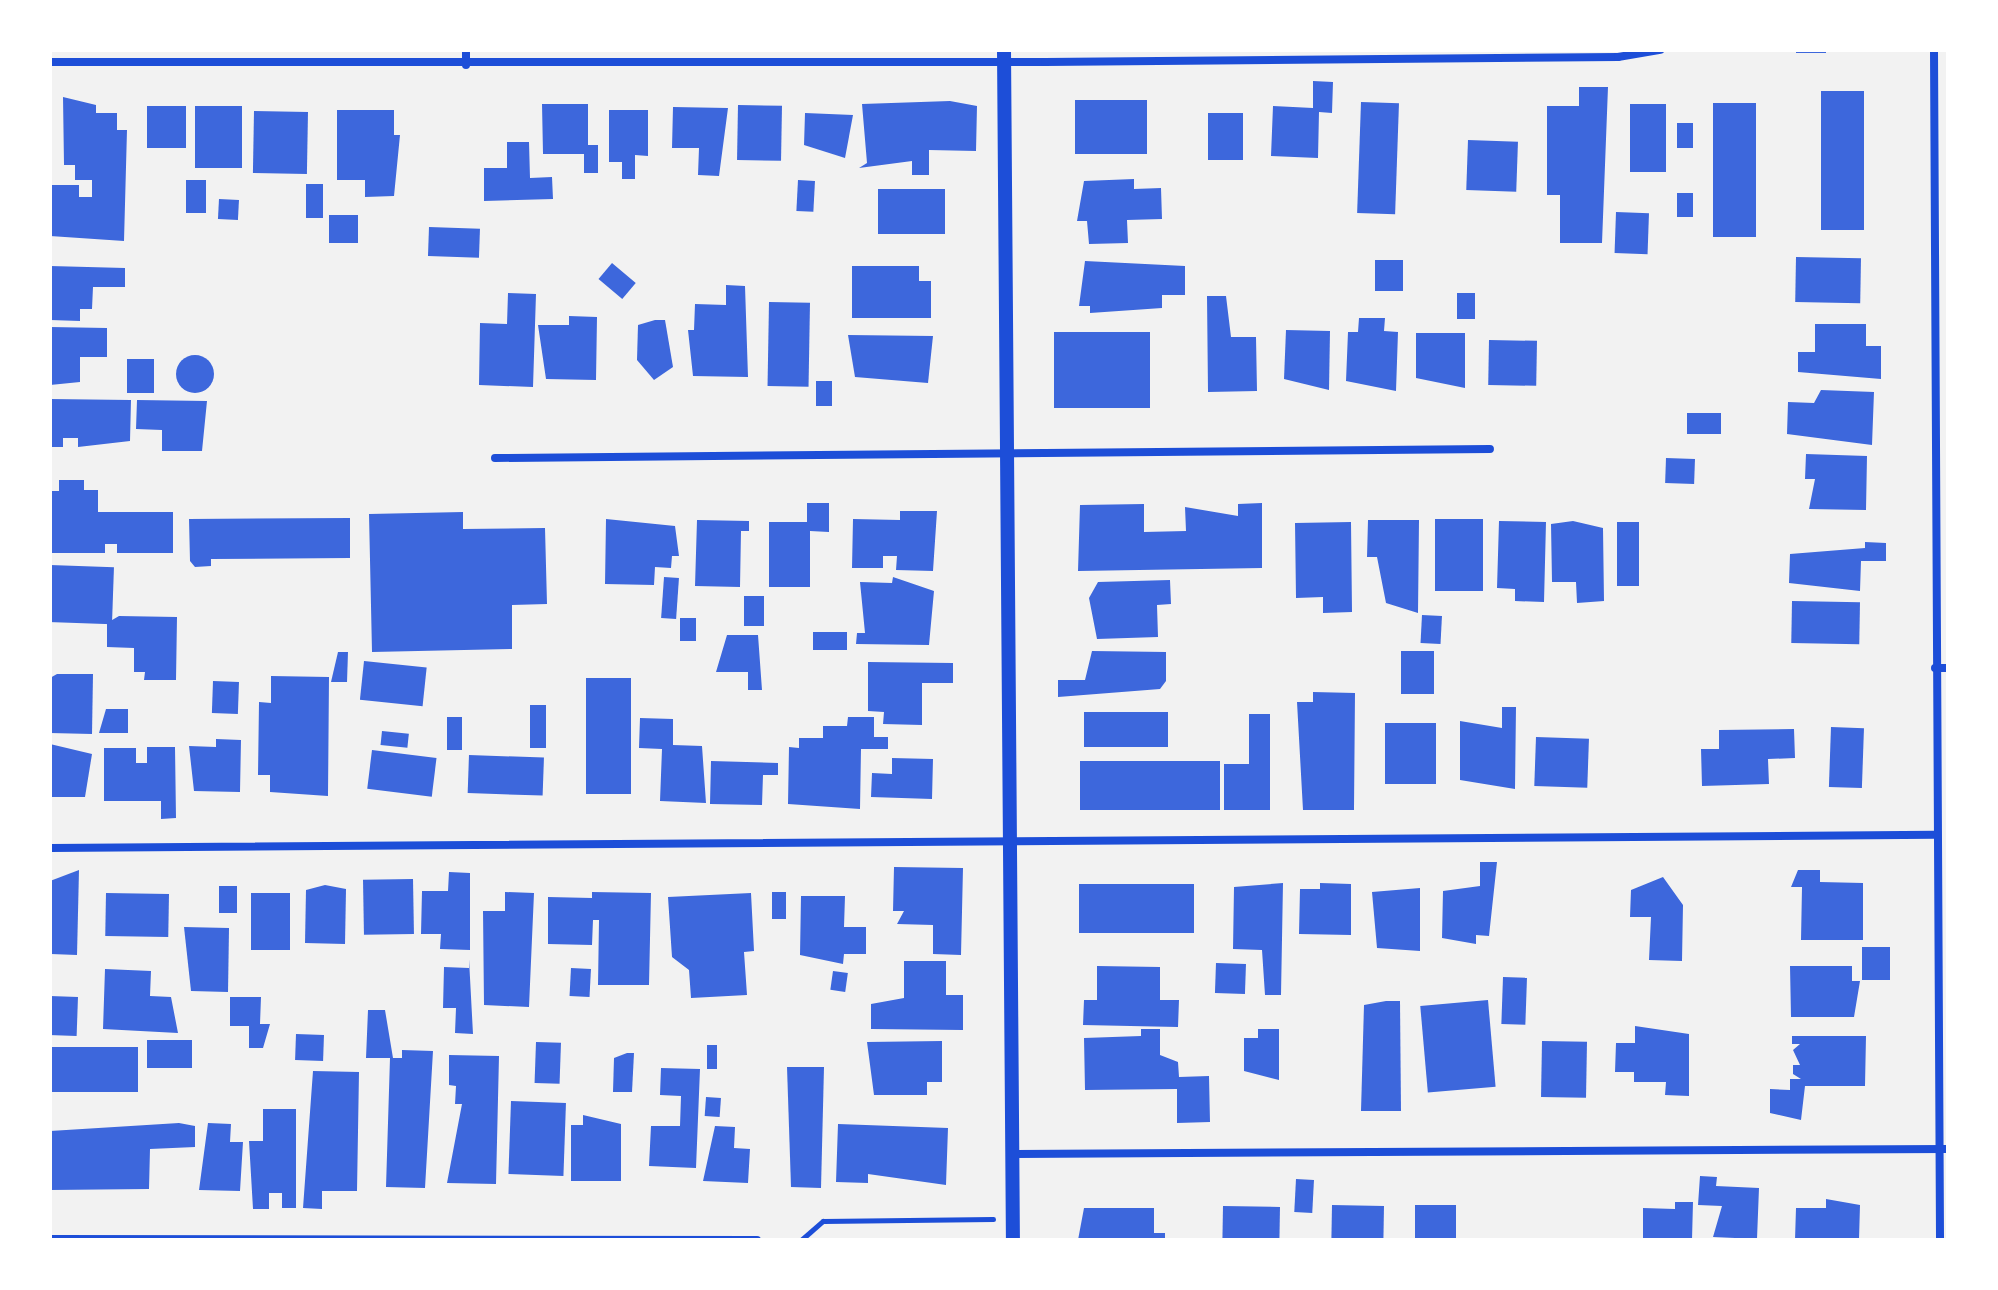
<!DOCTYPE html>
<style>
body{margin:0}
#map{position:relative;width:1998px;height:1290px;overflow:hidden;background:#f2f2f2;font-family:Lato,sans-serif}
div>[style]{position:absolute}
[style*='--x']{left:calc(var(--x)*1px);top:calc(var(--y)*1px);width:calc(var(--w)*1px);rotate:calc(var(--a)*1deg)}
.building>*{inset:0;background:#3d67dc;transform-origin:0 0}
.round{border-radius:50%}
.path>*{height:5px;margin:-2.5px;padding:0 2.5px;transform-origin:2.5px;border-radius:2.5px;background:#1d4ed8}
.minor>*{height:8px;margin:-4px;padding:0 4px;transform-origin:4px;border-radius:4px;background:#1d4ed8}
.tertiary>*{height:14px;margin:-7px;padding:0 7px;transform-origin:7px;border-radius:7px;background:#1d4ed8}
span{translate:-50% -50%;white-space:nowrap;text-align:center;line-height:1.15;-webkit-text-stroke:8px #fff;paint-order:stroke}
.frame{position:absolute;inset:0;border:52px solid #fff;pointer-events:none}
</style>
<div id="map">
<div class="building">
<i style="left:1796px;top:50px;width:30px;height:3px"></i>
<i style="clip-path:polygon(1313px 81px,1333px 82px,1332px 113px,1319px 112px,1318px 158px,1271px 156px,1273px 106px,1313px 108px)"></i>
<i style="clip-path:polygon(1579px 87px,1608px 87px,1602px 243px,1560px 243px,1560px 195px,1547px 195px,1547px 106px,1579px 106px)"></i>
<i style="left:1864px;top:91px;width:139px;height:43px;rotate:90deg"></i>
<i style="clip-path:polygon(63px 97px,96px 105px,96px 113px,117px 113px,117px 130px,127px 130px,124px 241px,50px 236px,50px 185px,79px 185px,79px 197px,92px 197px,92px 180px,75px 180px,75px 165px,64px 165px)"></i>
<i style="left:1075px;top:100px;width:72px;height:54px"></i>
<i style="clip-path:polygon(950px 101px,977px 106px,976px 151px,929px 150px,929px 175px,912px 175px,912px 161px,859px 168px,867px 163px,862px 104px)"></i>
<i style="left:1361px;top:102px;width:38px;height:111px;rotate:2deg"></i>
<i style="left:1713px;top:103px;width:43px;height:134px"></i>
<i style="clip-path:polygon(542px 104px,588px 104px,588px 145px,598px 145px,598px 173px,584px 173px,584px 154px,543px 154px)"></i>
<i style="left:1630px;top:104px;width:36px;height:68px"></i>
<i style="left:738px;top:105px;width:44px;height:55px;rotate:1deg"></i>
<i style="left:147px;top:106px;width:39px;height:42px"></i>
<i style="left:195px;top:106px;width:47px;height:62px"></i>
<i style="clip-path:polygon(673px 107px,728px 108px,719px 176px,698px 175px,699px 148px,672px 148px)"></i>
<i style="clip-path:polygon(337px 110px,394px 110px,394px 135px,400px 135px,394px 196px,365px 197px,365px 180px,337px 180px)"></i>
<i style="clip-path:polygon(609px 110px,648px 110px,648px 156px,635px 155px,635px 179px,622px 179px,622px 162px,609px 162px)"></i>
<i style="left:254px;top:111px;width:54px;height:62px;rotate:1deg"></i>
<i style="clip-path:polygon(805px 113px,853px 115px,845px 158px,804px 145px)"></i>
<i style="left:1208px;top:113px;width:35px;height:47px"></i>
<i style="left:1677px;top:123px;width:16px;height:25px"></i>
<i style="left:1468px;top:140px;width:50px;height:50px;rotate:2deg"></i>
<i style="clip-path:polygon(507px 142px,529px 142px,530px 178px,552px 177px,553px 199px,484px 201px,484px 168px,507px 168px)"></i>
<i style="clip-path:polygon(1134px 179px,1134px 189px,1161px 188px,1162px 219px,1127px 220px,1128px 243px,1089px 244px,1087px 221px,1077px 221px,1084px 181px)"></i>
<i style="left:186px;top:180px;width:20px;height:33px"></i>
<i style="left:798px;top:180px;width:17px;height:31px;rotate:3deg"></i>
<i style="left:306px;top:184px;width:17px;height:34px"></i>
<i style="left:878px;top:189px;width:67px;height:45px"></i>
<i style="left:1677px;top:193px;width:16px;height:24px"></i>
<i style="left:219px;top:199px;width:20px;height:20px;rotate:3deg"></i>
<i style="left:1616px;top:212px;width:33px;height:41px;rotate:2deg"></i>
<i style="left:329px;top:215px;width:29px;height:28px"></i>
<i style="left:429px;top:227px;width:51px;height:29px;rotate:2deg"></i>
<i style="left:1796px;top:257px;width:65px;height:45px;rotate:1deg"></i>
<i style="left:1375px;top:260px;width:28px;height:31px"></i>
<i style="clip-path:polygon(1085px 261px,1185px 266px,1185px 295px,1162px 295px,1162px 308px,1090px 313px,1090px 306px,1079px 306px)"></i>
<i style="left:612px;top:263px;width:31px;height:21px;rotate:40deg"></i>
<i style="clip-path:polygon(50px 266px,125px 268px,125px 287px,93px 287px,92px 309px,80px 309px,80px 321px,50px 320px)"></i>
<i style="clip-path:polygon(852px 266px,919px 266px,919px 281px,931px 281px,931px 318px,852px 318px)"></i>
<i style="clip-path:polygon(726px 285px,745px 286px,748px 377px,693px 376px,688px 330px,694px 330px,695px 304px,726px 305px)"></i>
<i style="clip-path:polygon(508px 293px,536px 294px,533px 387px,479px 385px,480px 323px,507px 324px)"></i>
<i style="left:1457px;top:293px;width:18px;height:26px"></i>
<i style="clip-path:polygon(1207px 296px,1226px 296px,1231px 337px,1256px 337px,1257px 391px,1208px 392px)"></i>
<i style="left:769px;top:302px;width:41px;height:84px;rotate:1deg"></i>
<i style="clip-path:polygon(569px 316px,597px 317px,596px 380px,546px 379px,538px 325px,569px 325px)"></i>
<i style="clip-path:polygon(1359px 318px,1385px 318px,1384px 331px,1398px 332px,1396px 391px,1346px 381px,1348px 332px,1358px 332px)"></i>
<i style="clip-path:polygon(655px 320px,665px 320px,673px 367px,654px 380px,637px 360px,638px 325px)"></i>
<i style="clip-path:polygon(1815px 324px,1866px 324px,1866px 346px,1881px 346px,1881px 379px,1798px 372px,1798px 352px,1815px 352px)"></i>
<i style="clip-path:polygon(50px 327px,107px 328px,107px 357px,80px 357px,80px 382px,50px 385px)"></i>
<i style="clip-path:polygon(1286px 330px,1330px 331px,1329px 390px,1284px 379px)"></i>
<i style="left:1054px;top:332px;width:96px;height:76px"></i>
<i style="clip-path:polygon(1416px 333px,1465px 333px,1465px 388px,1416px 378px)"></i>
<i style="clip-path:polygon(848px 335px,933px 336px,928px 383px,855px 377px)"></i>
<i style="left:1489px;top:340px;width:48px;height:45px;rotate:1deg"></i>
<i class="round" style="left:176px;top:355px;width:38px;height:38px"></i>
<i style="left:127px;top:359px;width:27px;height:34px"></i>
<i style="left:816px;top:381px;width:16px;height:25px"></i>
<i style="clip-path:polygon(1821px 390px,1874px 392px,1872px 445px,1787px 434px,1788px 402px,1814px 403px)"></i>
<i style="clip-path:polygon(50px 399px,131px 400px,130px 441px,78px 447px,78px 438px,63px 438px,63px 447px,50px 447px)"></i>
<i style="clip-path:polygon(137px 400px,207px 401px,202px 451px,162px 451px,162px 430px,136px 429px)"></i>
<i style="left:1687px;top:413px;width:34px;height:21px"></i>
<i style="clip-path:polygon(1806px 454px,1867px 456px,1866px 510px,1809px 509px,1815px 479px,1805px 479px)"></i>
<i style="left:1666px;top:458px;width:29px;height:25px;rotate:2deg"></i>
<i style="clip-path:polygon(59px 480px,84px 480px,84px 490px,98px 490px,98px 512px,173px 512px,173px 553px,117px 553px,117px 544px,105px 544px,105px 553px,50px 553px,50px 491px,59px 491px)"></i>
<i style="clip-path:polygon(807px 503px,829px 503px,829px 532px,810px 531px,810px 587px,769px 587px,769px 522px,807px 522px)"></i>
<i style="clip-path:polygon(1262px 503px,1262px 568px,1078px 571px,1080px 505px,1144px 504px,1144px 532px,1186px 531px,1185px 507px,1238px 516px,1238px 504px)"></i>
<i style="clip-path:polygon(900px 511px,937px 511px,933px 571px,896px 570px,897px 556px,883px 556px,883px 568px,852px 568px,853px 519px,900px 520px)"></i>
<i style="clip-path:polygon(463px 512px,463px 529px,545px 528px,547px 604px,512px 605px,512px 649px,372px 652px,369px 514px)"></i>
<i style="clip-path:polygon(350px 518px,350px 558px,211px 559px,211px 566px,195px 567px,190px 561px,189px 519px)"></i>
<i style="clip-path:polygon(606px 519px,675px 526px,679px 556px,672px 556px,671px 568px,655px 567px,654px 585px,605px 584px)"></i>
<i style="left:1435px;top:519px;width:48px;height:72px"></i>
<i style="clip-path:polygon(697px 520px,749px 521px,749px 531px,741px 531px,740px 587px,695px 586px)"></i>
<i style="clip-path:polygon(1368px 520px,1419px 520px,1418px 613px,1386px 603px,1377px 557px,1367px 557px)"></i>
<i style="clip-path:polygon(1499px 521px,1546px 522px,1544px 602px,1515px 601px,1515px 589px,1497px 588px)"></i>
<i style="clip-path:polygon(1573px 521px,1603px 528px,1604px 601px,1577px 603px,1576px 582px,1552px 582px,1551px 524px)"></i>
<i style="clip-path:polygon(1351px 522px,1352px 612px,1323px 613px,1323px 597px,1296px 598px,1295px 523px)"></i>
<i style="left:1617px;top:522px;width:22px;height:64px"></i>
<i style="clip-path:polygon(1865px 542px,1886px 543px,1886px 561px,1861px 561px,1860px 591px,1789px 583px,1790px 554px,1865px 548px)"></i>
<i style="left:50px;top:565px;width:64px;height:57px;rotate:2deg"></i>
<i style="left:664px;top:577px;width:15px;height:41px;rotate:4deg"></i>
<i style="clip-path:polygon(893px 577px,934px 591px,929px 645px,856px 644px,857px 633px,865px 633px,860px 582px,892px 583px)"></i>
<i style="clip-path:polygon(1170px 580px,1171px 604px,1157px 605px,1158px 637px,1097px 639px,1089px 598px,1098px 582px)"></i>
<i style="left:744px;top:596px;width:20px;height:30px"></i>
<i style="left:1792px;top:601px;width:68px;height:42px;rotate:1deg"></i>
<i style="left:1422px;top:615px;width:20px;height:28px;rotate:3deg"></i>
<i style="clip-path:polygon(119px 616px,177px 617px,176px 680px,144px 680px,145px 672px,134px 672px,134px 648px,107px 647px,107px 623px)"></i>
<i style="left:680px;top:618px;width:16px;height:23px"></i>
<i style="left:813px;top:632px;width:34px;height:18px"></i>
<i style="clip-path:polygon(727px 635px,758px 635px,762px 690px,748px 690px,748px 672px,716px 672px)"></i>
<i style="clip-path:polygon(1092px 651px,1166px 652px,1166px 681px,1160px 689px,1058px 697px,1058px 680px,1085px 680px)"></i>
<i style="left:1401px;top:651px;width:33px;height:43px"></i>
<i style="clip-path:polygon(338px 652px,348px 652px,347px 682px,331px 682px)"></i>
<i style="left:364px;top:661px;width:63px;height:39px;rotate:6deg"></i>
<i style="clip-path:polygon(868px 662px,953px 663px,953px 683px,922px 683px,922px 725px,883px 724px,884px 712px,868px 711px)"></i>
<i style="clip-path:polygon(57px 674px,93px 674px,92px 734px,50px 733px,50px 678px)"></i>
<i style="clip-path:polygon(271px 676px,329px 677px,328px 796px,270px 792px,270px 775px,258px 775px,259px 702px,271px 703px)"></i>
<i style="left:586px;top:678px;width:45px;height:116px"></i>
<i style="left:213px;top:681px;width:26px;height:32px;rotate:2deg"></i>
<i style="clip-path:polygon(1313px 692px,1355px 693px,1354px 810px,1303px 810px,1297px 702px,1313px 702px)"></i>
<i style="left:530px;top:705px;width:16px;height:43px"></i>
<i style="clip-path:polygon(1502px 707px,1516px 707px,1515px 789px,1460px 780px,1460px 721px,1502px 728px)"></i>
<i style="clip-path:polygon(106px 709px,128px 709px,128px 733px,99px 733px)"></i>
<i style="left:1084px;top:712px;width:84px;height:35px"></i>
<i style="clip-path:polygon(1249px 714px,1270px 714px,1270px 810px,1224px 810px,1224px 764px,1249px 764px)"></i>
<i style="left:447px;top:717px;width:15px;height:33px"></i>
<i style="clip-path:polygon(848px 717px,874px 717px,874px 737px,888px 737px,888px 749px,861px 749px,860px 809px,788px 804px,789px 747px,799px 748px,799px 738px,823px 738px,823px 726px,847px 726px)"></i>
<i style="clip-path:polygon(640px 718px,673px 719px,673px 745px,702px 746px,706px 803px,660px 801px,662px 749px,639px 748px)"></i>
<i style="left:1385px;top:723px;width:51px;height:61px"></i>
<i style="left:1831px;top:727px;width:33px;height:60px;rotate:2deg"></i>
<i style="clip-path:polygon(1794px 729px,1795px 758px,1768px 759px,1769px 784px,1702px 786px,1701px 749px,1719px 749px,1719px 730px)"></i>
<i style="left:382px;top:731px;width:27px;height:14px;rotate:6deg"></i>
<i style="left:1536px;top:737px;width:53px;height:49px;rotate:2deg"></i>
<i style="clip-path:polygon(216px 739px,241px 740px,240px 792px,194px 791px,189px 746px,216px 747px)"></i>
<i style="clip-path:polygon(50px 744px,92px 754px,85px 797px,50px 797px)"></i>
<i style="clip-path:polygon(147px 747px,175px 747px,176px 818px,161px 819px,161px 801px,104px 801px,104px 748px,136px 748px,136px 763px,147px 763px)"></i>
<i style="left:372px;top:750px;width:65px;height:39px;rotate:7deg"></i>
<i style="left:469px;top:755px;width:75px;height:38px;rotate:2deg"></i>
<i style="clip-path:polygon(892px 758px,933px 759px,932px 799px,871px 797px,872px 773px,892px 774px)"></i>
<i style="clip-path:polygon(711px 761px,778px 763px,778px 775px,763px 775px,762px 805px,710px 804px)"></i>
<i style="left:1080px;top:761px;width:140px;height:49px"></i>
<i style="clip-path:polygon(1480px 862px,1497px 862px,1489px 936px,1476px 935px,1476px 944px,1442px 938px,1443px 891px,1480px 886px)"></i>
<i style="clip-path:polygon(894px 867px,963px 868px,961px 955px,933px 954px,933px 925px,897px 924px,904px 911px,893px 911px)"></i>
<i style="clip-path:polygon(79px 870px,77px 955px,51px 954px,50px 881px)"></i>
<i style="clip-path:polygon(1798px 870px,1820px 870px,1820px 882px,1863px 883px,1863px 940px,1801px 940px,1802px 887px,1791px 887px)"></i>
<i style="clip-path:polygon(449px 872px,470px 873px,470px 950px,440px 949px,441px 934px,421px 934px,422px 891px,448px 891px)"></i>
<i style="clip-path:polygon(1663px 877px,1683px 905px,1682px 961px,1649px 960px,1651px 917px,1630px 917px,1631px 890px)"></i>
<i style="left:413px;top:879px;width:55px;height:50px;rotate:89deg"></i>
<i style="clip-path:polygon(1283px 883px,1281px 995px,1265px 995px,1262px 950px,1233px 949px,1234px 887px)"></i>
<i style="clip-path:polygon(1320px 883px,1351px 884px,1351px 935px,1299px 934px,1300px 889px,1320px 889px)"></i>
<i style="left:1079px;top:884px;width:115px;height:49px"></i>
<i style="clip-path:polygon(325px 885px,346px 889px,345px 944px,305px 943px,306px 890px)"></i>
<i style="left:219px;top:886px;width:18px;height:27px"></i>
<i style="clip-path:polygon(1420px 888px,1420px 951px,1377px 948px,1372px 892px)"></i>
<i style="clip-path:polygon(505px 892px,534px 893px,529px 1007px,484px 1005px,483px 911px,505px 911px)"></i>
<i style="clip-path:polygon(592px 892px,651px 893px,649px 985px,598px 985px,599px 920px,593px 920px,592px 945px,548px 944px,548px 897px,592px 898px)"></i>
<i style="left:772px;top:892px;width:14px;height:27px"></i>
<i style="left:106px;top:893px;width:63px;height:43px;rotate:1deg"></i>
<i style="left:251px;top:893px;width:39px;height:57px"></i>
<i style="clip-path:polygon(751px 893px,754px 951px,744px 952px,747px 995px,691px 998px,689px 970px,672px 957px,668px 897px)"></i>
<i style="clip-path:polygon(801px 896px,845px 896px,844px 927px,866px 927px,866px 954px,844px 954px,843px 964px,800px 955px)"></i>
<i style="clip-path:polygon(184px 927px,229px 928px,228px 992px,191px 991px)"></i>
<i style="left:1862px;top:947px;width:28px;height:33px"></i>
<i style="clip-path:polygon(469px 959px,473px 1034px,455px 1033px,456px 1008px,443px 1008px,444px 967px,469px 968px)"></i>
<i style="clip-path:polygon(904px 961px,946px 961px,946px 995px,963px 995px,963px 1030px,871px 1029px,871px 1004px,904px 998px)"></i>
<i style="left:1216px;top:963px;width:30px;height:30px;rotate:2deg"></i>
<i style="clip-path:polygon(1097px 966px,1160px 967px,1160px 1000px,1179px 1000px,1178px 1027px,1083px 1025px,1084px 1000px,1097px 1000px)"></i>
<i style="clip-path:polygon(1790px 966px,1852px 966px,1852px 981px,1860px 981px,1854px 1017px,1791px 1017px)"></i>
<i style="left:571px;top:968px;width:20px;height:28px;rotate:3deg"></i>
<i style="clip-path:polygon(105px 969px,151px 971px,150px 996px,171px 997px,178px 1033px,103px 1029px)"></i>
<i style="left:833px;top:971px;width:15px;height:19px;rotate:8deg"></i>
<i style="left:1503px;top:977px;width:24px;height:47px;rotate:2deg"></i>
<i style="left:50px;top:996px;width:28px;height:39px;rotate:2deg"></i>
<i style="clip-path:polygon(230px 997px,261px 997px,260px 1024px,270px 1024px,263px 1048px,249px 1048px,249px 1026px,230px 1026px)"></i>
<i style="left:1488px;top:1000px;width:87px;height:68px;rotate:85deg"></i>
<i style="clip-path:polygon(1386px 1001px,1400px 1001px,1401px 1111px,1361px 1111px,1364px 1005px)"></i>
<i style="clip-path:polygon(368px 1010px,385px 1010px,393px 1058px,402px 1058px,402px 1050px,433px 1051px,425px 1188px,386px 1187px,390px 1058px,366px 1058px)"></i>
<i style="clip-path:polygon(1635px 1026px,1689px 1034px,1689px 1096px,1665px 1095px,1666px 1082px,1634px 1082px,1634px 1072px,1615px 1072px,1616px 1043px,1635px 1043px)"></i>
<i style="clip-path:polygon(1141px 1029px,1160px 1029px,1160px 1055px,1178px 1062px,1179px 1077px,1209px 1076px,1210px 1122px,1177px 1123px,1177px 1089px,1085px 1090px,1084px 1038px,1141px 1036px)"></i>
<i style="clip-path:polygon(1258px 1029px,1279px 1029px,1279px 1080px,1244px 1071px,1244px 1038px,1258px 1038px)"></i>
<i style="left:296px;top:1034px;width:28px;height:26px;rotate:2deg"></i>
<i style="clip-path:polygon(1792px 1036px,1866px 1036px,1865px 1086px,1805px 1086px,1801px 1120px,1770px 1113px,1770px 1089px,1790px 1090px,1790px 1079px,1801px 1079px,1793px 1074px,1793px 1065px,1800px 1065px,1793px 1050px,1800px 1044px,1792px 1044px)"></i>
<i style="left:192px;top:1040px;width:28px;height:45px;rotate:90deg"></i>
<i style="clip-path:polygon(942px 1041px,942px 1082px,927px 1082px,927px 1095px,874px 1095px,867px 1042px)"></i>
<i style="left:1542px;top:1041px;width:45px;height:56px;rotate:1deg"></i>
<i style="left:536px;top:1042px;width:25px;height:41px;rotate:2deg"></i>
<i style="left:707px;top:1045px;width:10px;height:24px"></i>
<i style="left:50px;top:1047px;width:88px;height:45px"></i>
<i style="clip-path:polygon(627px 1053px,634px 1053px,632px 1092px,613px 1092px,614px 1058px)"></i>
<i style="clip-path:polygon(449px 1055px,499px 1056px,496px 1184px,447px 1183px,462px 1104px,455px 1104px,456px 1086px,449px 1085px)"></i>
<i style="clip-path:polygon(787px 1067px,824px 1067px,821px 1188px,791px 1187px)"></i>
<i style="clip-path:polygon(661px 1068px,700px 1069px,696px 1168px,649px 1166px,651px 1126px,680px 1126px,681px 1096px,660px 1095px)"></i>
<i style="clip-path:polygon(313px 1071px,359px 1072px,357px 1191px,322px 1191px,322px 1209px,303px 1208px)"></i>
<i style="left:706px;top:1097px;width:15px;height:19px;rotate:4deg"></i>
<i style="left:511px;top:1101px;width:55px;height:73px;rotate:2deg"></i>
<i style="clip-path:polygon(263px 1109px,296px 1109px,296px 1208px,282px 1208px,282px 1193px,269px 1193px,269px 1209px,253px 1209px,249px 1141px,263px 1141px)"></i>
<i style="clip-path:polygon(583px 1115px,621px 1124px,621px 1181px,571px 1181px,571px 1125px,583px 1125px)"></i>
<i style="clip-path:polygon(179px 1123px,195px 1126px,195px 1147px,150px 1149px,149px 1189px,50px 1190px,50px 1131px)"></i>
<i style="clip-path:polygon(208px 1123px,231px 1124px,230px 1142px,243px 1142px,240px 1191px,199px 1190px)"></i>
<i style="clip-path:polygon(838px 1124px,948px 1128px,946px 1185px,868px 1174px,868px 1183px,836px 1182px)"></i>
<i style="clip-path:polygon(715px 1126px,735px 1127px,734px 1148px,750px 1149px,748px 1183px,703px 1181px)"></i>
<i style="clip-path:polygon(1700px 1176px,1717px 1177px,1716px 1186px,1759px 1188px,1757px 1239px,1713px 1237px,1722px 1206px,1698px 1205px)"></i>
<i style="left:1296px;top:1179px;width:18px;height:33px;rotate:3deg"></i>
<i style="clip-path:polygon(1826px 1199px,1860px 1205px,1859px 1240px,1795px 1240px,1796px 1208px,1826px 1208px)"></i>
<i style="clip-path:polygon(1675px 1202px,1693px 1202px,1692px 1240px,1643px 1240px,1643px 1208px,1675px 1209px)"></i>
<i style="left:1332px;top:1205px;width:52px;height:35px;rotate:1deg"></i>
<i style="left:1415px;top:1205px;width:41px;height:36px"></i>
<i style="left:1223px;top:1206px;width:57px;height:34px;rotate:1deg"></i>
<i style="clip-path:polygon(1084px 1208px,1154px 1208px,1154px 1233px,1165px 1233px,1165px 1240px,1078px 1240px)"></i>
</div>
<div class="path">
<i style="--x:801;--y:1240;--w:29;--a:-41"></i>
<i style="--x:823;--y:1221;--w:170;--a:-0.7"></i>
</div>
<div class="minor">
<i style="--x:466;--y:50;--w:15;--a:90"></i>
<i style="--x:1934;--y:50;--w:1190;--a:89.71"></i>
<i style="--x:50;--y:62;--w:995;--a:0"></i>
<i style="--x:1045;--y:62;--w:573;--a:-0.5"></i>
<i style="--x:1618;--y:57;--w:43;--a:-9.5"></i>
<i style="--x:495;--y:458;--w:995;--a:-0.52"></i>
<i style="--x:1935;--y:668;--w:13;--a:0"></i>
<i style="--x:50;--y:848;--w:1885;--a:-0.4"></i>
<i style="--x:1014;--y:1154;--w:934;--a:-0.31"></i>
<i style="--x:50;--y:1239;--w:707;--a:0.08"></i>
</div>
<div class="tertiary">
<i style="--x:1004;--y:50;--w:1190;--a:89.57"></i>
</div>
<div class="frame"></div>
</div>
